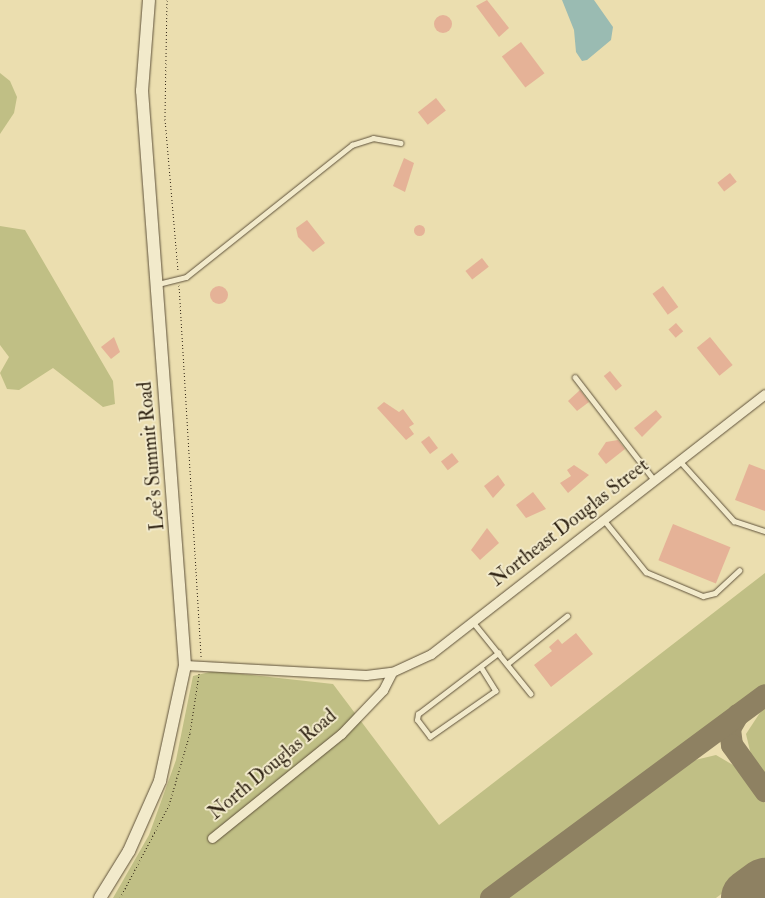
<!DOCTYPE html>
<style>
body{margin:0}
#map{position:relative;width:765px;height:898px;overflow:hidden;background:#ebdeaf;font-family:"IM FELL Double Pica",serif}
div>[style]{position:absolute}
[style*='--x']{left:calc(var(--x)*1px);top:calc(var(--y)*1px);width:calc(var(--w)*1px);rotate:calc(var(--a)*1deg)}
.green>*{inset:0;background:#c0bf85}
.water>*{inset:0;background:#9abbb2}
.taxiway>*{height:22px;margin:-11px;padding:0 11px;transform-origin:11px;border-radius:11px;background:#8e8162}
.runway>*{height:58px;margin:-29px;padding:0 29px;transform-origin:29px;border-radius:29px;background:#8e8162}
.building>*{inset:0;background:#e5b297;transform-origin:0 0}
.round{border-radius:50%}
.path>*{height:1px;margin-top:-0.5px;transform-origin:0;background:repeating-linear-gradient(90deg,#302414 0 1px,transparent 0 3.5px)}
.roads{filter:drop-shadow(0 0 1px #5f523b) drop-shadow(0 0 1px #5f523b)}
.lane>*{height:4.5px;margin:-2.25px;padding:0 2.25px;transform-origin:2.25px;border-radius:2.25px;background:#f2eacb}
.street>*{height:9px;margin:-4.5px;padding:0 4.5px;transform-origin:4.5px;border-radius:4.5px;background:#f2eacb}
.secondary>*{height:12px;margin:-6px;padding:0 6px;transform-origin:6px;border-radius:6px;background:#f2eacb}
span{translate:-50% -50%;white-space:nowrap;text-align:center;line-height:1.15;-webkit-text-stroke:4px #f2eacb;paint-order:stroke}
.street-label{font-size:19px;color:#302414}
</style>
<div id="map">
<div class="green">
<i style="clip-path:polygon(0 73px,10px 81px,17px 97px,14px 113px,0 134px)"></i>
<i style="clip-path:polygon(0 226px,25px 230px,113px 381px,115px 404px,103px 407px,53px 368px,19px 390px,7px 389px,0 373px,9px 357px,0 345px)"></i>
<i style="clip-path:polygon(765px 573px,765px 686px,481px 898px,113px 898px,149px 835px,176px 760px,193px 676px,214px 671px,333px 684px,439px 825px)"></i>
<i style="clip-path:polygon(765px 705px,765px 777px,751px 755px,746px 734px)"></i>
<i style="clip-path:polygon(716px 755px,733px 765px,765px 803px,765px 861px,716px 898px,504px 898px,661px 782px,695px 760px)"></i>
</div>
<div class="water">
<i style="clip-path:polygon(562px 0,594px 0,613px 27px,611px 40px,587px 60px,582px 61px,576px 52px,574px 30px)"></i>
</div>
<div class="taxiway">
<i style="--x:738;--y:715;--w:16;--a:120"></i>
<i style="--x:730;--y:729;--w:16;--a:83"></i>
<i style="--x:732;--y:745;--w:57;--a:54.3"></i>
<i style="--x:491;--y:898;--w:341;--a:-36.5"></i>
</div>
<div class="runway">
<i style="--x:750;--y:898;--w:19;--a:-36"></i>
</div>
<div class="building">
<i style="clip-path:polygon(487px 0,509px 28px,499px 37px,476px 6px)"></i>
<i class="round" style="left:434px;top:15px;width:18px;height:18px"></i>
<i style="left:521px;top:42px;width:39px;height:24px;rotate:53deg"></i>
<i style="left:436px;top:98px;width:16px;height:23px;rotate:52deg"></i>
<i style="clip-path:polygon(404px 158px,414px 163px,405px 192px,393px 186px)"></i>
<i style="left:730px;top:173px;width:11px;height:16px;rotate:52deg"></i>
<i style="clip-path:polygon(307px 220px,325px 243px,313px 252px,298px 237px,296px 228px)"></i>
<i class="round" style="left:413.5px;top:224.5px;width:11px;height:11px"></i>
<i style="left:482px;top:258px;width:11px;height:21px;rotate:52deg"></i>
<i class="round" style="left:210px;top:286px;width:18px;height:18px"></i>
<i style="left:663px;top:286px;width:26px;height:13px;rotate:54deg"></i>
<i style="left:676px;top:323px;width:11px;height:10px;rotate:49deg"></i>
<i style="clip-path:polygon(114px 337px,120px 352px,111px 359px,101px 347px)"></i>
<i style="left:710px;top:337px;width:36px;height:17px;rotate:51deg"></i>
<i style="left:610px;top:371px;width:19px;height:8px;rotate:51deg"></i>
<i style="clip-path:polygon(580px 390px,589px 402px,577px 411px,568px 401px)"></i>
<i style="clip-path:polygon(384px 402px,399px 412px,403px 409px,414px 424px,409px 427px,414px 434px,406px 440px,377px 408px)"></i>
<i style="clip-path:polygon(656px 410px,662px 417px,642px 437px,634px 428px)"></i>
<i style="left:429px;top:436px;width:15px;height:10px;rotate:53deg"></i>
<i style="clip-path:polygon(618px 440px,625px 449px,606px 464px,598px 454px,606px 442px)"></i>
<i style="left:452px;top:453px;width:11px;height:14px;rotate:52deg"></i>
<i style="clip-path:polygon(749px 464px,765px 470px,765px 511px,735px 500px)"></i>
<i style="clip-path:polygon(574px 465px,589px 475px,568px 493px,560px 483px,571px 476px,567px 470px)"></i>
<i style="clip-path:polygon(498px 475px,505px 485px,493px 498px,484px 486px)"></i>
<i style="clip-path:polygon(533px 492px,546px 509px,526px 518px,516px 505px)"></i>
<i style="left:673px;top:524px;width:62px;height:39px;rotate:22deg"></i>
<i style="clip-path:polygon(487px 528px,499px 543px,480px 560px,471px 550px)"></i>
<i style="clip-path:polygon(576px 633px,593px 654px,551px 687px,534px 665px,552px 651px,549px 647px,558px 639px,562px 644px)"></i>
</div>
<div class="path">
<i style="--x:167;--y:0;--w:119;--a:91"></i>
<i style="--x:165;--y:119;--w:153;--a:85.1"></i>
<i style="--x:179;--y:285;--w:374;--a:86.6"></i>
<i style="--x:120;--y:898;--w:105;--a:-62.2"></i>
<i style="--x:169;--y:805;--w:75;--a:-73.7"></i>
<i style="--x:190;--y:733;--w:60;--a:-81.3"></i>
</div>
<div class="roads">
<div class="lane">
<i style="--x:158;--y:284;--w:29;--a:-14"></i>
<i style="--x:186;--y:277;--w:212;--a:-38.5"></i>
<i style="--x:352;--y:145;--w:22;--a:-18"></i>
<i style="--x:373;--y:138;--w:28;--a:10"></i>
<i style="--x:575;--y:377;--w:131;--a:52.4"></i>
<i style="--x:680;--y:461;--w:81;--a:48"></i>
<i style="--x:734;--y:521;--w:33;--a:18"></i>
<i style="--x:604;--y:520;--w:67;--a:51.1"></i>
<i style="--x:646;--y:572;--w:62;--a:22.8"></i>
<i style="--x:703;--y:596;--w:12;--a:-14"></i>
<i style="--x:715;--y:593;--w:33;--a:-43"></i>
<i style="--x:473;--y:622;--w:92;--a:51.1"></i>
<i style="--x:507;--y:664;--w:77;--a:-38.7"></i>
<i style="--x:481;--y:667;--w:28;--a:58"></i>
<i style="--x:496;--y:691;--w:80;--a:145.1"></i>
<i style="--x:430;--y:737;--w:21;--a:-127"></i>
<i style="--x:417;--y:720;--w:6;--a:-81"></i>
<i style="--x:418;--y:714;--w:101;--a:-37.3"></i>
</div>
<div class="street">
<i style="--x:185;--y:665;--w:181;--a:3.2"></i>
<i style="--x:366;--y:675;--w:26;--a:-7"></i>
<i style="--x:392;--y:672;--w:43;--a:-24.8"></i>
<i style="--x:431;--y:654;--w:423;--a:-37.9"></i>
<i style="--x:212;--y:838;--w:166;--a:-38.9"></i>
<i style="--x:341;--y:734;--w:61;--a:-46.3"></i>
<i style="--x:383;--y:690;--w:20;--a:-63"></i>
</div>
<div class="secondary">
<i style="--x:100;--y:898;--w:55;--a:-58.3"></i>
<i style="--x:129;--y:851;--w:77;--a:-66.1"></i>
<i style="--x:160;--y:781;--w:119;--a:-77.8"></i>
<i style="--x:185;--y:665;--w:576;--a:-94.28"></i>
<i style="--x:142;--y:91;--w:91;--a:-85.6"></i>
</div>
</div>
<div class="street-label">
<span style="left:152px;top:456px;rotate:-95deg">Lee's Summit Road</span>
<span style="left:570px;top:523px;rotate:-38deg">Northeast Douglas Street</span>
<span style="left:273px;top:765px;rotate:-40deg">North Douglas Road</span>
</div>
</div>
